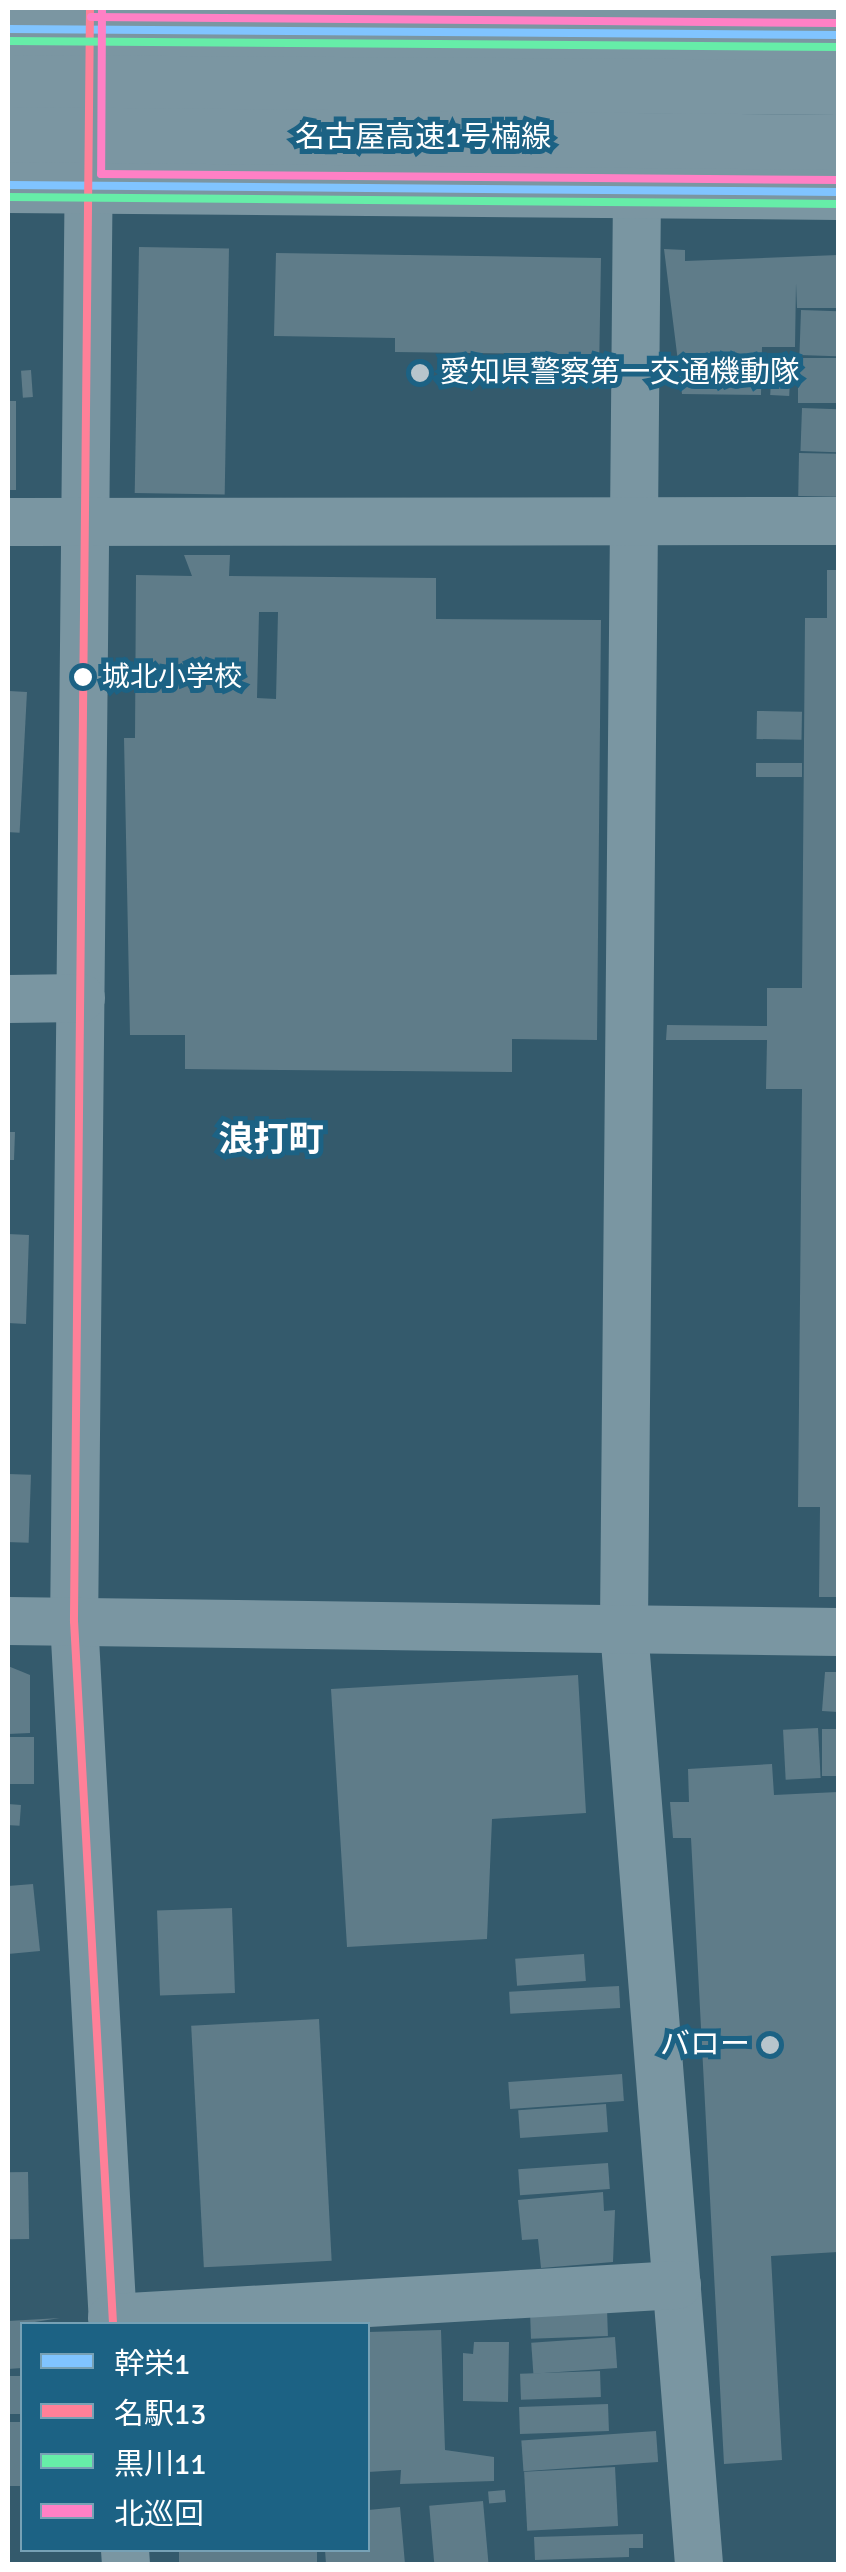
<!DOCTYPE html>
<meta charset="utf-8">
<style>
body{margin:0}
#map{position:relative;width:846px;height:2572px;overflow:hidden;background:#345a6c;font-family:Signika,"Noto Sans JP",sans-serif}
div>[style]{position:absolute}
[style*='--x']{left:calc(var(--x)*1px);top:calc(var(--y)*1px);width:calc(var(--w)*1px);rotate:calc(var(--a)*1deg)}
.building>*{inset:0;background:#5f7c89;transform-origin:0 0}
.minor>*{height:48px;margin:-24px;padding:0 24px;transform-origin:24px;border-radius:24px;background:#7a96a2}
.highway>*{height:55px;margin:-27.5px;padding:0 27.5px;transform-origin:27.5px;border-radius:27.5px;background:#7b96a2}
.highway-bridge>*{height:55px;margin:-27.5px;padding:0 27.5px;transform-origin:27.5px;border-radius:27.5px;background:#7b96a2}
.bus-1>*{height:8px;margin:-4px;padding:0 4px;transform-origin:4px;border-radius:4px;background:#80c4ff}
.bus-2>*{height:8px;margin:-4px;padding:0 4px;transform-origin:4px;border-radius:4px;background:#ff8098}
.bus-3>*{height:8px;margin:-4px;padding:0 4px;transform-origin:4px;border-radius:4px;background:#66eda8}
.bus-4>*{height:8px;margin:-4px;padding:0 4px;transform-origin:4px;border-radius:4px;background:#ff80c5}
.dots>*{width:28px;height:28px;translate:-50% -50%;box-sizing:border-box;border:5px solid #1c6284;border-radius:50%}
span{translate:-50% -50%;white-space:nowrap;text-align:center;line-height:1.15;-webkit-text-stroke:10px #1c6284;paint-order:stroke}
.bus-label{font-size:28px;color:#fff}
.left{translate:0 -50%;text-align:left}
.street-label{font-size:30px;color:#fff}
.poi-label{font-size:30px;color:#fff}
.right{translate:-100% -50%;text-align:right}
.quarter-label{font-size:35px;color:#fff;font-weight:700}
.frame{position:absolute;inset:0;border:10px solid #fff;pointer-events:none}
.legend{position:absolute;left:20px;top:2322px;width:350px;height:230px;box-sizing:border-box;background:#1c6284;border:2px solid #77a1b5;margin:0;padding:12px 18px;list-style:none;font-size:30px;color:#fff}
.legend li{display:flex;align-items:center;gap:20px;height:50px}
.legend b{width:50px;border:2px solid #77a1b5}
</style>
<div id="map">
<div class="building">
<i style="left:139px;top:247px;width:90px;height:246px;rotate:1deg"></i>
<i style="clip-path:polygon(664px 249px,685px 250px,685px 261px,838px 255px,838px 308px,797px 308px,796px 283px,795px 347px,762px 347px,761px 395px,682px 394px)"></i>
<i style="clip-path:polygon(276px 253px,601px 258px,599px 373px,546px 373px,546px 354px,395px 352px,395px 338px,274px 336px)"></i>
<i style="left:801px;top:310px;width:37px;height:45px;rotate:2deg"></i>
<i style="left:838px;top:358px;width:45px;height:40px;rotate:90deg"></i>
<i style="left:31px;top:370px;width:27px;height:10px;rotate:86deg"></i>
<i style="left:771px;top:380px;width:19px;height:15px;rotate:3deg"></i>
<i style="left:8px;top:401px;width:8px;height:89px"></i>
<i style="left:802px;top:408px;width:36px;height:43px;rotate:2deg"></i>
<i style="left:799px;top:453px;width:39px;height:43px;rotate:1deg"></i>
<i style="clip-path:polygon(evenodd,184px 555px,230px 555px,229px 576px,436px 578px,436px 619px,601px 620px,597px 1040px,512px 1039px,512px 1072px,185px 1069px,185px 1035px,130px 1035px,124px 738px,135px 738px,136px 575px,192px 576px,184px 555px,259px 612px,278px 612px,276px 699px,257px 698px,259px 612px)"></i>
<i style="clip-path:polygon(827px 570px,838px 570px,838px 1597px,819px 1597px,820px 1507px,798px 1507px,802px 1089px,766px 1089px,767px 1040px,666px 1040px,667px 1025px,767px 1026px,767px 988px,802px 988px,805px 618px,827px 618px)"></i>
<i style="left:9px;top:691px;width:18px;height:141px;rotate:3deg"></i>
<i style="left:757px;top:711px;width:45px;height:28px;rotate:1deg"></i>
<i style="left:756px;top:763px;width:46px;height:14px"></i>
<i style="clip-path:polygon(8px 1132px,15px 1132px,14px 1160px,8px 1160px)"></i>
<i style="clip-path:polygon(8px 1234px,29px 1235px,26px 1324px,8px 1323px)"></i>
<i style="left:8px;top:1474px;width:23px;height:68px;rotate:2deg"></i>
<i style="clip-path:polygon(8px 1666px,30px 1675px,30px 1733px,8px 1734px)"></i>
<i style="clip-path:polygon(825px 1672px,838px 1672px,838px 1712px,822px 1711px)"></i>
<i style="clip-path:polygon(578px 1675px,586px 1813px,492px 1819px,487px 1939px,347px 1947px,331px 1689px)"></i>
<i style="left:818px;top:1728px;width:50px;height:35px;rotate:87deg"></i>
<i style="left:838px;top:1729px;width:47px;height:16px;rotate:90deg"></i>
<i style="left:34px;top:1737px;width:47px;height:26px;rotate:90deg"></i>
<i style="clip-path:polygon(772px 1764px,774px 1795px,838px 1792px,838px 2252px,771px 2256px,782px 2460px,724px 2464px,691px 1838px,673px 1838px,670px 1802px,689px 1802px,688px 1769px)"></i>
<i style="left:8px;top:1804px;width:13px;height:21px;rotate:4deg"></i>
<i style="clip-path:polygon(33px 1884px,40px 1951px,8px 1954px,8px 1886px)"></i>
<i style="left:232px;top:1908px;width:85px;height:75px;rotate:88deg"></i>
<i style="left:584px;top:1954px;width:27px;height:69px;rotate:86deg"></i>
<i style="left:619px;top:1986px;width:22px;height:110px;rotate:87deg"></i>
<i style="left:319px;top:2019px;width:242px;height:128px;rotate:87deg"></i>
<i style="left:622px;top:2074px;width:27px;height:114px;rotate:86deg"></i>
<i style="left:606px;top:2104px;width:28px;height:88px;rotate:86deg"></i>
<i style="left:608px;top:2163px;width:26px;height:90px;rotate:86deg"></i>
<i style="left:28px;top:2172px;width:67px;height:20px;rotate:89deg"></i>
<i style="clip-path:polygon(603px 2192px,604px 2211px,615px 2210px,613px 2262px,541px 2268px,538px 2239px,522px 2240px,518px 2200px)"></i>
<i style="left:607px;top:2309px;width:27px;height:77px;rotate:88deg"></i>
<i style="clip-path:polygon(60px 2318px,22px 2324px,22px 2368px,8px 2369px,8px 2321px)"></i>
<i style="clip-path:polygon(441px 2330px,445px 2450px,494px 2457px,494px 2481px,400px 2484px,401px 2470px,368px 2472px,368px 2332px)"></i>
<i style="left:615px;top:2337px;width:31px;height:84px;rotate:86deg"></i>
<i style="clip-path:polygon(474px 2342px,509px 2342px,508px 2402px,463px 2401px,463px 2353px,473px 2354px)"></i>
<i style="left:600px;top:2371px;width:26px;height:80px;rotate:88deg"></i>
<i style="left:22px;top:2376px;width:38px;height:14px;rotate:90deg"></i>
<i style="left:608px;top:2404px;width:27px;height:89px;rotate:88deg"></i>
<i style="left:22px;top:2422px;width:64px;height:14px;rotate:90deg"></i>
<i style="left:656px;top:2431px;width:31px;height:135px;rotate:86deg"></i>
<i style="left:615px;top:2467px;width:59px;height:91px;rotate:87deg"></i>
<i style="left:505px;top:2490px;width:12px;height:17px;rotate:85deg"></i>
<i style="left:483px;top:2501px;width:63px;height:54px;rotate:85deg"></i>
<i style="clip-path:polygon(400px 2507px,405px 2564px,326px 2564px,325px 2550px,368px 2550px,368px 2510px)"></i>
<i style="clip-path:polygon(643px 2534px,643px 2548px,629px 2548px,629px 2557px,535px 2560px,534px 2537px)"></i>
<i style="left:179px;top:2550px;width:138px;height:15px"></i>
</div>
<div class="minor">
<i style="--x:89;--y:151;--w:1470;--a:90.58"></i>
<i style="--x:74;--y:1621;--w:704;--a:86.82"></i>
<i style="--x:637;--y:191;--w:1439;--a:90.52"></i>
<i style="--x:624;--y:1630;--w:937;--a:85.41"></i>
<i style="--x:8;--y:522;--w:830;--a:-0.07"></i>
<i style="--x:8;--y:999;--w:73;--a:-0.8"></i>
<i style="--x:8;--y:1621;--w:830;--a:0.76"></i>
<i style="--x:112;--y:2318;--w:566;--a:-3.34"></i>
<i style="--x:125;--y:2550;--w:14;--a:86"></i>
</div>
<div class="highway">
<i style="--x:8;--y:29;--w:830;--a:0.41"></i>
<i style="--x:8;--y:185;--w:830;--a:0.48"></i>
</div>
<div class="highway-bridge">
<i style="--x:8;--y:82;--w:830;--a:0.35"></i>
<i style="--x:8;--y:134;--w:830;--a:0.55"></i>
</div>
<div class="bus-1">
<i style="--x:8;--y:29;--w:830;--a:0.41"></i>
<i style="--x:8;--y:185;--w:830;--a:0.48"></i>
</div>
<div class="bus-2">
<i style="--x:90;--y:8;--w:1613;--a:90.57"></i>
<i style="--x:74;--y:1621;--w:704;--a:86.82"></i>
</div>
<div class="bus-3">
<i style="--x:8;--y:41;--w:830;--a:0.41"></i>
<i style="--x:8;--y:197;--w:830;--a:0.48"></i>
</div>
<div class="bus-4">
<i style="--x:102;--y:8;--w:166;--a:90.3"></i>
<i style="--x:101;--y:174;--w:737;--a:0.47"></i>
<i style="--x:91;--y:17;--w:747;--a:0.46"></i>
</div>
<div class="dots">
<i style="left:420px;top:373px;background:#b8c5cc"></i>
<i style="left:83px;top:677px;background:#fff"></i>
<i style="left:770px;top:2045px;background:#b8c5cc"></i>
</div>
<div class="bus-label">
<span class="left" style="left:102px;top:677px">城北小学校</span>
</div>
<div class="street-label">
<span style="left:423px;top:138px">名古屋高速1号楠線</span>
</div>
<div class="poi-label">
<span class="left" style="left:440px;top:373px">愛知県警察第一交通機動隊</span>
<span class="right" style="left:750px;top:2045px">バロー</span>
</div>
<div class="quarter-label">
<span style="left:271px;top:1140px">浪打町</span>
</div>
<div class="frame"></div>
<ul class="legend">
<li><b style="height:12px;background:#80c4ff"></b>幹栄1</li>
<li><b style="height:12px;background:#ff8098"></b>名駅13</li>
<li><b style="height:12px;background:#66eda8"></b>黒川11</li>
<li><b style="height:12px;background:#ff80c5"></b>北巡回</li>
</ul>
</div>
